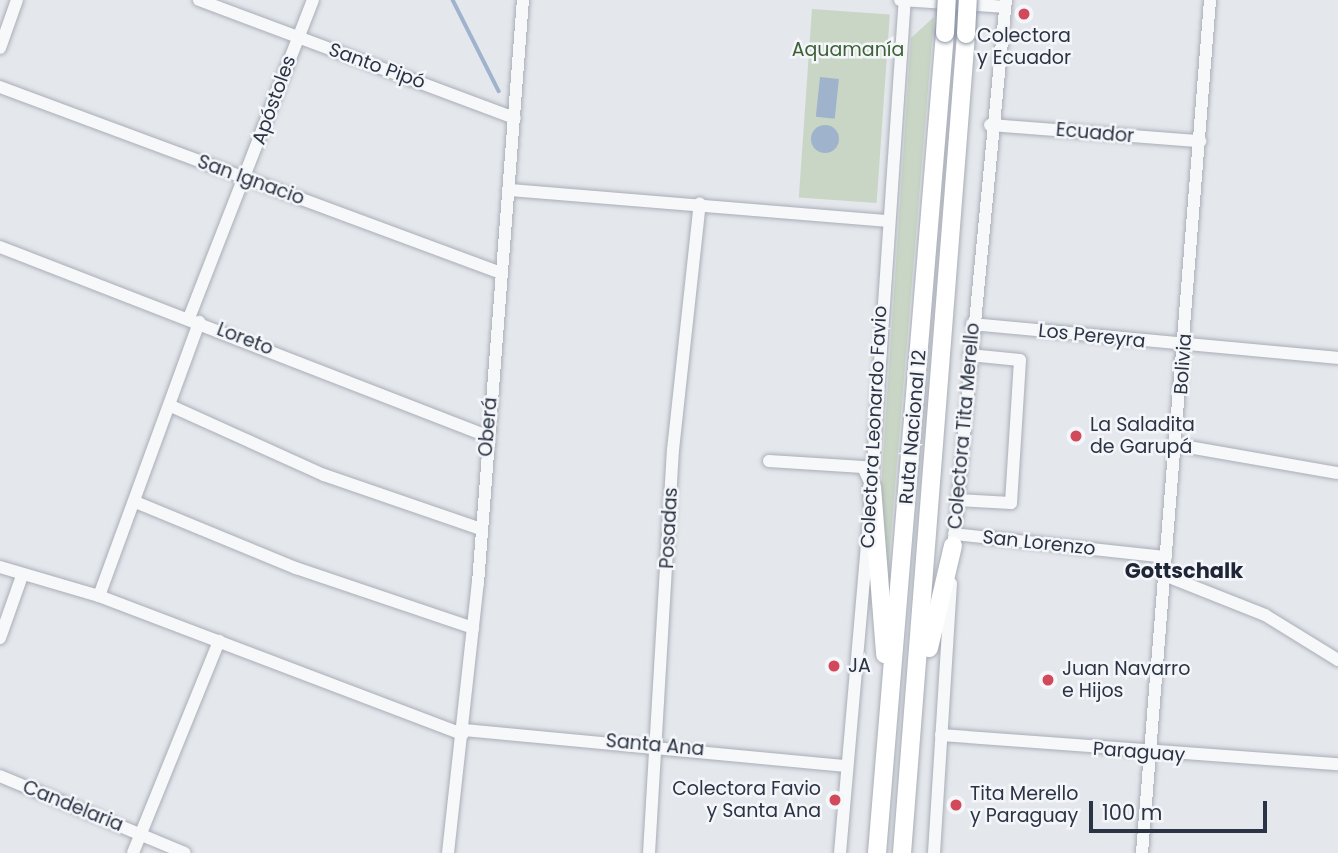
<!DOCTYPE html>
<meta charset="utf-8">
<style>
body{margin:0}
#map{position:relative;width:1338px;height:853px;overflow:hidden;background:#e4e7ec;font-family:Poppins,sans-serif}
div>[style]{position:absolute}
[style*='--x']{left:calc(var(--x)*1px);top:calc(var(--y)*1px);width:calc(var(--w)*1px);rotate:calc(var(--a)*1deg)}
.green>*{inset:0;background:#c9d6c5;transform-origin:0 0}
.water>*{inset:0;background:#9fb4cc;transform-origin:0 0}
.round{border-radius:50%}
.stream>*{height:3.5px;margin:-1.75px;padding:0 1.75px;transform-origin:1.75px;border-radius:1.75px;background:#9fb4cc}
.roads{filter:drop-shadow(0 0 2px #a9aeb7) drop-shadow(0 0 2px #a9aeb7)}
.minor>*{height:12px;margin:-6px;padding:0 6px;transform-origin:6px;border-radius:6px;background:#f7f8fa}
.highway>*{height:18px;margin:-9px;padding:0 9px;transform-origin:9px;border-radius:9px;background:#fff}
.bridges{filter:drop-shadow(0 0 2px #8b94a3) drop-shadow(0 0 2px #8b94a3)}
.highway-bridge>*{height:18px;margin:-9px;padding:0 9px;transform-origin:9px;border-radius:9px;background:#fff}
.dots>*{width:19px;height:19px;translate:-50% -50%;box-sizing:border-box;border:4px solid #f4f6f9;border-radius:50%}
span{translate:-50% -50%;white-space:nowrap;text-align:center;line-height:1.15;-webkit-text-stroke:5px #f4f6f9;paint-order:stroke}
.poi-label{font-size:19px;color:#2b3445}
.left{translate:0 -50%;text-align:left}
.right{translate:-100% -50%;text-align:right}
.park-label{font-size:19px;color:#3f6138}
.street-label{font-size:19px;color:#2b3445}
.neighbourhood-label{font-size:21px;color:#1d2536;font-weight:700}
.scale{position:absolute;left:1089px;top:801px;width:178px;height:32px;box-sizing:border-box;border:4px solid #2b3445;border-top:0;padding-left:9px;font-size:21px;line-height:24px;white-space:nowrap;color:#2b3445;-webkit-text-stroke:5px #f4f6f9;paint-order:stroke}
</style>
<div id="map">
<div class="green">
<i style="left:812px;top:9px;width:78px;height:189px;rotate:4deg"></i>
<i style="clip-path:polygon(934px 17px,888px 571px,879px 517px,911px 38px)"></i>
</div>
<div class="water">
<i style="left:820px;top:77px;width:19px;height:40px;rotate:6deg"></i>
<i class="round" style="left:811px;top:125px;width:28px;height:28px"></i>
</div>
<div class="stream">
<i style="--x:453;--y:0;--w:102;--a:63.2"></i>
</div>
<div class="roads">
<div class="minor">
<i style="--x:199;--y:0;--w:337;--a:20.5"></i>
<i style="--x:900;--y:0;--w:105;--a:3.8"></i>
<i style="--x:0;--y:48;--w:51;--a:-70.5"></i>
<i style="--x:0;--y:87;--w:534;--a:20.37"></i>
<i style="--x:990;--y:125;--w:211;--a:4.4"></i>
<i style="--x:510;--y:190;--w:377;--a:4.7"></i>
<i style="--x:0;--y:247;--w:522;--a:21.21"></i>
<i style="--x:189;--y:318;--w:341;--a:-68.7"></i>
<i style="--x:972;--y:324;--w:368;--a:5.3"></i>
<i style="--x:171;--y:406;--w:168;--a:24.3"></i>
<i style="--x:324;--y:475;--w:166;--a:19"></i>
<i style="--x:1177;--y:445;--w:163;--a:9.9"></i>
<i style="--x:769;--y:461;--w:94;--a:3.7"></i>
<i style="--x:863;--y:467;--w:14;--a:65"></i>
<i style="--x:871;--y:495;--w:496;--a:-86.1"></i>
<i style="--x:957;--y:500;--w:54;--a:3.2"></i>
<i style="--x:1011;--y:503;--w:143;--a:-86.4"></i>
<i style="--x:1020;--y:360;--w:51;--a:-174.4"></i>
<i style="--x:138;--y:503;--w:171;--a:22.4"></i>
<i style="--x:296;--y:568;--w:187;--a:18.7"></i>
<i style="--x:954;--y:534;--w:213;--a:6.2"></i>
<i style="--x:953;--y:552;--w:555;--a:-84.52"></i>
<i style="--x:0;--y:567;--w:103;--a:16.3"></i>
<i style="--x:99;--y:596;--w:389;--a:20.8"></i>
<i style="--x:1164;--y:575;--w:109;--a:21.6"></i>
<i style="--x:1265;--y:615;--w:86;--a:31.7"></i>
<i style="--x:99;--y:596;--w:292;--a:-69.9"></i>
<i style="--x:0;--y:638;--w:66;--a:-70.5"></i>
<i style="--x:464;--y:730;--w:384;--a:5.4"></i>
<i style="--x:941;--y:735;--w:398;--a:4.2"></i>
<i style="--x:0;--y:776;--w:200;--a:22.6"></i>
<i style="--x:133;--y:853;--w:229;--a:-67.9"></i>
<i style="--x:448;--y:853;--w:272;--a:-83.7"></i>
<i style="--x:478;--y:583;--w:585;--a:-85.59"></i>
<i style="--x:649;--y:853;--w:404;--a:-86.6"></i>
<i style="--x:673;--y:450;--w:248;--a:-83.8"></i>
<i style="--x:840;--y:853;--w:330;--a:-85"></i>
<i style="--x:934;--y:853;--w:270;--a:-86.4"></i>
<i style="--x:1142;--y:853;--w:856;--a:-85.44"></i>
</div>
<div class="highway">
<i style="--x:872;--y:487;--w:168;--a:85.5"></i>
<i style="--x:929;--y:648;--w:105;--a:-76.8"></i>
<i style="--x:877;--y:853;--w:823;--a:-85.26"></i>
<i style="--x:902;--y:853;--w:821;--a:-85.53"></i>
</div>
</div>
<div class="bridges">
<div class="highway-bridge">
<i style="--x:945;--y:33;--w:33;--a:-87"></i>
<i style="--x:966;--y:34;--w:34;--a:-87"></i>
</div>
</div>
<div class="dots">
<i style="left:1024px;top:14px;background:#d1495b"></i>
<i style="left:1076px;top:436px;background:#d1495b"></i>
<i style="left:834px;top:666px;background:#d1495b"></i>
<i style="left:1048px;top:680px;background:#d1495b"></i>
<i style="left:835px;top:800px;background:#d1495b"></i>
<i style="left:956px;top:805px;background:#d1495b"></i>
</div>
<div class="poi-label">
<span style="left:1024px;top:47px">Colectora<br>y Ecuador</span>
<span class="left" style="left:1090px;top:436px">La Saladita<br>de Garupá</span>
<span class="left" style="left:848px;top:666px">JA</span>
<span class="left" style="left:1062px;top:680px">Juan Navarro<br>e Hijos</span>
<span class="right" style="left:821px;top:800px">Colectora Favio<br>y Santa Ana</span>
<span class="left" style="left:970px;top:805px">Tita Merello<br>y Paraguay</span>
</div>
<div class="park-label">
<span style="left:848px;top:50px">Aquamanía</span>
</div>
<div class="street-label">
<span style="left:377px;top:66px;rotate:20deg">Santo Pipó</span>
<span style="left:274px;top:100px;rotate:-70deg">Apóstoles</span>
<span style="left:1095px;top:133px;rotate:5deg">Ecuador</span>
<span style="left:251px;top:180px;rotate:20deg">San Ignacio</span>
<span style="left:1092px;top:336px;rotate:6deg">Los Pereyra</span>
<span style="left:245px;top:339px;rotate:21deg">Loreto</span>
<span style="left:1183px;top:364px;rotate:-86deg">Bolivia</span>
<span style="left:964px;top:426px;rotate:-85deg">Colectora Tita Merello</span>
<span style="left:488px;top:427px;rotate:-85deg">Oberá</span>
<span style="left:874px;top:427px;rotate:-87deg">Colectora Leonardo Favio</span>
<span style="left:913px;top:427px;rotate:-85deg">Ruta Nacional 12</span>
<span style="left:669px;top:528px;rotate:-87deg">Posadas</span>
<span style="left:1039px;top:543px;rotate:6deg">San Lorenzo</span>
<span style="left:655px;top:745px;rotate:5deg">Santa Ana</span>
<span style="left:1139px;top:752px;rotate:4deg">Paraguay</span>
<span style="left:73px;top:806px;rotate:22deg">Candelaria</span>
</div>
<div class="neighbourhood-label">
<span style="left:1184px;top:571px">Gottschalk</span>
</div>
<div class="scale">100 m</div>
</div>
